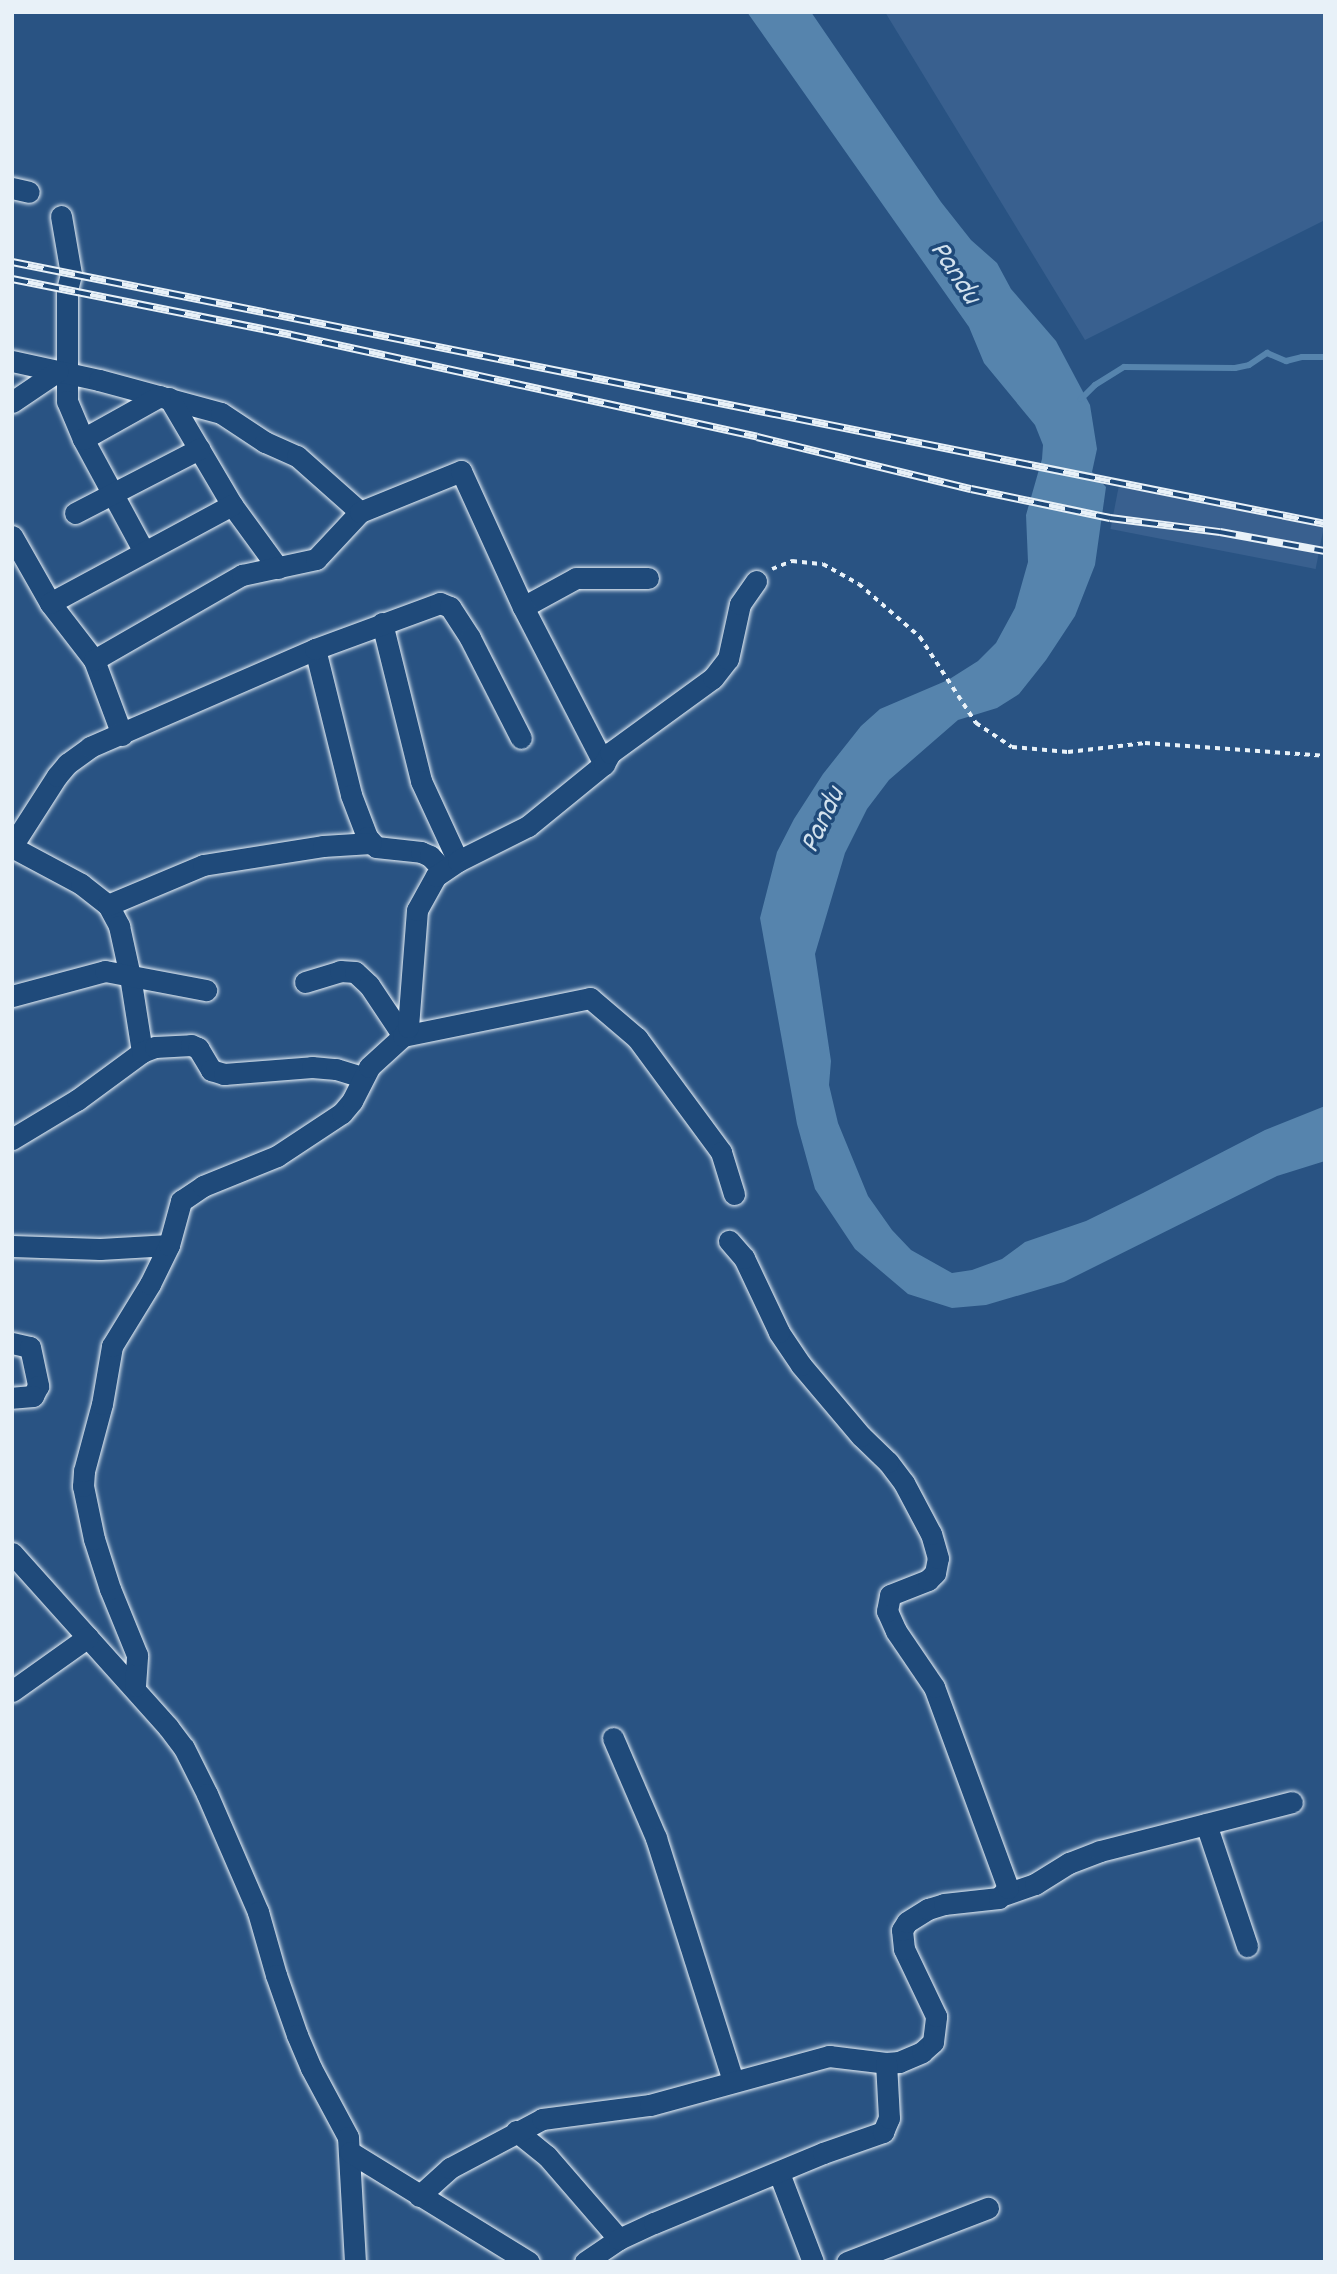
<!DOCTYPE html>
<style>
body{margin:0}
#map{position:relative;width:1337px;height:2274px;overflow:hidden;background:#295383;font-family:Dekko,sans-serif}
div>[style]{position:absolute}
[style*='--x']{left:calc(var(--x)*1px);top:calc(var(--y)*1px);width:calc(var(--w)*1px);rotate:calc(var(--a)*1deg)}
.built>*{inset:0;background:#39608f;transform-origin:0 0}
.water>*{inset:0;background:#5684ad}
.stream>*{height:6px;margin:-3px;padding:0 3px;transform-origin:3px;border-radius:3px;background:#5684ad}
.path>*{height:3.5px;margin-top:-1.75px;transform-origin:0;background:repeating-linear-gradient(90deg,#e8f1f8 0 5px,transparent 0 10px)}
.roads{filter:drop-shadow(0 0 2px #e8f1f8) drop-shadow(0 0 2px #e8f1f8)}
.minor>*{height:21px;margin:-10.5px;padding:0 10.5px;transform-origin:10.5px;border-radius:10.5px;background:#1f4a7a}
.rail>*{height:8px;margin-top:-4px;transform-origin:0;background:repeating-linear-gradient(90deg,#1f4a7a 0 16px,#e8f1f8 0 32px);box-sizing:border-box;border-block:2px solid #e8f1f8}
span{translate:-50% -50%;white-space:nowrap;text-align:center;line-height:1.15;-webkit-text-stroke:7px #1f4a7a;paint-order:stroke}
.water-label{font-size:30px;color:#d2e1ed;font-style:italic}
.frame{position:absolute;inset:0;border:14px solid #e8f1f8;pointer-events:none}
</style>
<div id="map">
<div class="built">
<i style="clip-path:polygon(885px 12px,1325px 12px,1325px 220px,1085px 340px)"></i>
<i style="left:1120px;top:480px;width:209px;height:50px;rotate:11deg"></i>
</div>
<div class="water">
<i style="clip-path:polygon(747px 12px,811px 12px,941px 202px,971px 240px,997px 263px,1011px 289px,1056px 341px,1090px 405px,1097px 449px,1092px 472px,1106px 487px,1095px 565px,1075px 616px,1046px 660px,1019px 694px,997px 708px,958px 720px,889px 780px,867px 809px,845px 853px,815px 954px,831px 1061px,829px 1085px,838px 1123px,868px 1196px,892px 1230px,911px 1250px,952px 1273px,972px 1270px,1002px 1259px,1025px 1242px,1086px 1221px,1143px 1193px,1265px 1130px,1325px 1106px,1325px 1161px,1277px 1176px,1064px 1282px,986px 1305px,952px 1308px,908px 1294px,855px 1249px,815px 1189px,797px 1124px,760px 918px,777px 852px,794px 819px,823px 774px,861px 726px,880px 709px,948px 680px,978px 661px,996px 643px,1015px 608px,1028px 562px,1026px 515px,1042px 459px,1043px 445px,1035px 425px,984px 363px,969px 327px)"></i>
</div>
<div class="stream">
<i style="--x:1081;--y:399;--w:20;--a:-45"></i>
<i style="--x:1095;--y:385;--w:34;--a:-32"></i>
<i style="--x:1124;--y:367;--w:111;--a:0.5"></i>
<i style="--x:1235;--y:368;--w:14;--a:-12"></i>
<i style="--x:1249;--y:365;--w:22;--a:-34"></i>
<i style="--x:1267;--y:353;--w:21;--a:23"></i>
<i style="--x:1286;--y:361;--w:16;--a:-14"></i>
<i style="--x:1302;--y:357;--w:23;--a:0"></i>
</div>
<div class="path">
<i style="--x:772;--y:569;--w:22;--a:-22"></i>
<i style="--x:792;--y:561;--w:31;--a:6"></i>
<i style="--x:823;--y:564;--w:41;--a:29.1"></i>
<i style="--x:859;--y:584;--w:81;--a:41"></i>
<i style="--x:920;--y:637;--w:103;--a:56.9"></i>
<i style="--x:976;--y:723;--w:43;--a:33.7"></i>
<i style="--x:1012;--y:747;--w:56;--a:5.1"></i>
<i style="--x:1068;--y:752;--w:78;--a:-6.7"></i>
<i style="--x:1145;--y:743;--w:180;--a:4.1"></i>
</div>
<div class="roads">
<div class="minor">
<i style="--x:12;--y:188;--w:17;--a:13"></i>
<i style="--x:61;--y:216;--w:59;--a:80.2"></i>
<i style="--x:71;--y:274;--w:16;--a:104"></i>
<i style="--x:67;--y:290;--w:111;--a:90"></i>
<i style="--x:67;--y:401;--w:41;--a:67.2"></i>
<i style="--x:83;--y:439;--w:128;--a:61.6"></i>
<i style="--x:12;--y:361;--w:89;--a:12.3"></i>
<i style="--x:99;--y:380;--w:126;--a:15.1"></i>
<i style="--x:221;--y:413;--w:53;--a:33.4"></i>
<i style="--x:265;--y:442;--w:35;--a:24"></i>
<i style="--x:297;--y:456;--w:84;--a:41.6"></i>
<i style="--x:169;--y:398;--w:124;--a:59.5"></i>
<i style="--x:232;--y:505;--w:78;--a:53.9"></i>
<i style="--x:12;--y:402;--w:55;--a:-34"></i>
<i style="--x:83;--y:439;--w:88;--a:-29.2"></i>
<i style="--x:75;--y:513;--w:140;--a:-27.3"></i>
<i style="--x:12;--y:536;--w:77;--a:60.4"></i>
<i style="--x:50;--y:603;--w:72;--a:52.3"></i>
<i style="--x:94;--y:660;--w:80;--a:69.5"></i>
<i style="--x:50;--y:603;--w:207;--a:-28.3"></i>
<i style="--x:523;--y:607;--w:60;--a:-28.7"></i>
<i style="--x:576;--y:578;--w:72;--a:0"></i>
<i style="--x:382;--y:623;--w:163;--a:76.1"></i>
<i style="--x:421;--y:781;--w:88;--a:65.2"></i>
<i style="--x:315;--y:649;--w:150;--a:76.1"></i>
<i style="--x:351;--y:795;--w:45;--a:69.1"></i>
<i style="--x:367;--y:837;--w:13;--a:48"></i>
<i style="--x:376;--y:847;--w:45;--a:6.3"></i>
<i style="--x:421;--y:852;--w:10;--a:24"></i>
<i style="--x:430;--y:856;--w:19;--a:47"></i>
<i style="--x:94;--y:660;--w:171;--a:-29.9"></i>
<i style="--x:242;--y:575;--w:76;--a:-12.2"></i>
<i style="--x:316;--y:559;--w:64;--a:-46.9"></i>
<i style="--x:360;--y:512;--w:109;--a:-22.1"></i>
<i style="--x:461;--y:471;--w:149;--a:65.5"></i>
<i style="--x:523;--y:607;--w:177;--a:62.7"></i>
<i style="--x:12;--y:846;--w:83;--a:-57.3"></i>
<i style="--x:57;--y:776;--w:16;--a:-50"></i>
<i style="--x:67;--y:764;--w:29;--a:-36"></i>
<i style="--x:90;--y:747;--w:245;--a:-23.5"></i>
<i style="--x:315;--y:649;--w:133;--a:-20.2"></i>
<i style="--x:440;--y:603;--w:11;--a:22"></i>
<i style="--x:450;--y:607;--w:37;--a:57"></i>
<i style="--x:470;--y:638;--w:112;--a:63"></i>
<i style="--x:12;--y:847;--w:78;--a:28.2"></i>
<i style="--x:81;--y:884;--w:34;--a:38"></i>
<i style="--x:108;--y:905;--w:24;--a:62"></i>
<i style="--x:119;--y:926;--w:51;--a:77.6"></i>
<i style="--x:130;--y:976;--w:77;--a:81"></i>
<i style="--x:108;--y:905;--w:103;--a:-22.8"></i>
<i style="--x:203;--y:865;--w:121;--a:-9"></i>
<i style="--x:323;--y:846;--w:48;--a:-3.6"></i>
<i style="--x:305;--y:982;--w:37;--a:-17"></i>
<i style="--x:340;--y:971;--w:15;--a:4"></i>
<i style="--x:355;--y:972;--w:19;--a:43"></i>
<i style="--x:369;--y:985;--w:61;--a:56.3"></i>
<i style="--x:403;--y:1036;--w:191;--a:-11.5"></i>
<i style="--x:590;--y:998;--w:62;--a:40.4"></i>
<i style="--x:637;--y:1038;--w:142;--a:53.6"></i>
<i style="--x:721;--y:1152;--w:44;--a:72.8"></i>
<i style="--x:12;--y:996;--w:96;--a:-15"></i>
<i style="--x:105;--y:971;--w:103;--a:10.7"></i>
<i style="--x:12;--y:1139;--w:76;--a:-31"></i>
<i style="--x:77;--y:1100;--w:81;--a:-36.4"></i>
<i style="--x:142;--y:1052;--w:14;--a:-21"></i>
<i style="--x:155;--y:1047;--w:36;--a:-3"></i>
<i style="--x:191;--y:1045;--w:8;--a:23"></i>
<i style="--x:198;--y:1048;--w:26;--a:59"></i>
<i style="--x:211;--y:1070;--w:14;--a:17"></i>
<i style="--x:224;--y:1074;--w:88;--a:-4.5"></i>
<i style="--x:312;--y:1067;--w:24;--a:5"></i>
<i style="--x:336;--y:1069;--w:28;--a:17"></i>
<i style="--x:12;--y:1246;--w:88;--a:2"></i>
<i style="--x:100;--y:1249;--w:69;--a:-3.3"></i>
<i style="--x:12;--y:1343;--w:18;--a:13"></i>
<i style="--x:30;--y:1347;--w:40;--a:78"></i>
<i style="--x:38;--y:1386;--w:11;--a:117"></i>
<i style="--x:33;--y:1396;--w:21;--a:175"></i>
<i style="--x:12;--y:1553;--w:234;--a:48.1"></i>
<i style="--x:168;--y:1727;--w:26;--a:53"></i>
<i style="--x:184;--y:1748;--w:51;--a:63.4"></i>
<i style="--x:207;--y:1794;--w:129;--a:66.6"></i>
<i style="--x:258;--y:1912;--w:66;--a:74.1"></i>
<i style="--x:276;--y:1975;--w:64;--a:70.7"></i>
<i style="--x:297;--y:2035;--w:36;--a:67"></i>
<i style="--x:311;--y:2068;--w:78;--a:61.8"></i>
<i style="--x:348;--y:2137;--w:125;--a:86.8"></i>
<i style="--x:135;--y:1686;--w:31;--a:-86"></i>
<i style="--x:137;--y:1655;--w:71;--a:-112.2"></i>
<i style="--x:110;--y:1589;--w:52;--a:-107.7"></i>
<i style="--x:94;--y:1539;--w:54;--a:-101.7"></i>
<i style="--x:83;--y:1486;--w:15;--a:-86"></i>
<i style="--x:84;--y:1471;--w:69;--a:-75"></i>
<i style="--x:102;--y:1404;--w:59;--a:-80.2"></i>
<i style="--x:112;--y:1346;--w:73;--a:-58.5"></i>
<i style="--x:150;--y:1284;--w:43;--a:-64"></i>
<i style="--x:169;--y:1245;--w:46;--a:-74.7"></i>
<i style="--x:181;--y:1201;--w:27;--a:-34"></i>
<i style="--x:203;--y:1186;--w:80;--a:-22.1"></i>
<i style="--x:277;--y:1156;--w:78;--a:-33.5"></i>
<i style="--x:342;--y:1113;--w:16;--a:-50"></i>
<i style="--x:352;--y:1101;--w:38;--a:-63"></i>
<i style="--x:369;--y:1067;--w:46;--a:-42.4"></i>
<i style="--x:403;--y:1036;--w:10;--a:-61"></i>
<i style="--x:408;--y:1027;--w:117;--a:-85.6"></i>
<i style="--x:417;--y:910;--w:39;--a:-61"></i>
<i style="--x:436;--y:876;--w:27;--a:-34"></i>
<i style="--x:458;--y:861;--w:78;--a:-26.6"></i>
<i style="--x:528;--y:826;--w:98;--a:-39.2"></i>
<i style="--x:604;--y:764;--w:13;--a:-61"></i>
<i style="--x:610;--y:753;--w:127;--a:-36.1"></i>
<i style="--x:713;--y:678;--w:24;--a:-52"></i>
<i style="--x:728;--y:659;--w:56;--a:-77.7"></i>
<i style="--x:740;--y:604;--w:28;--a:-55"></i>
<i style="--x:12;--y:1691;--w:93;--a:-35.4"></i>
<i style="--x:613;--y:1738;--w:109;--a:66.7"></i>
<i style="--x:656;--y:1838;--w:255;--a:72.4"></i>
<i style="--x:1206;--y:1824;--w:129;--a:71.4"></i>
<i style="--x:1006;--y:1894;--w:31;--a:-19"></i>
<i style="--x:1035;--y:1884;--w:40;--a:-32"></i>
<i style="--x:1069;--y:1863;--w:33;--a:-21"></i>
<i style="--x:1100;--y:1851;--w:198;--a:-14.3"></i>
<i style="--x:516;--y:2131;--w:40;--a:39"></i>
<i style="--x:547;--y:2156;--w:110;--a:49.1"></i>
<i style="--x:350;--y:2152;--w:210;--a:31.6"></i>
<i style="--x:779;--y:2173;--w:95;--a:69.1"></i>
<i style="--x:419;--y:2196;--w:42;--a:-42.1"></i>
<i style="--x:450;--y:2168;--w:104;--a:-28"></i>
<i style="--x:542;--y:2119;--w:109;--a:-7.4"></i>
<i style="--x:650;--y:2105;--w:186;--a:-15.3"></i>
<i style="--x:829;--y:2056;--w:57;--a:7"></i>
<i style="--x:886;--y:2063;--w:13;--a:-4"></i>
<i style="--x:899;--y:2062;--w:25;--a:-23"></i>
<i style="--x:922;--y:2052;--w:15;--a:-42"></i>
<i style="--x:933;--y:2042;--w:26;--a:-83"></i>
<i style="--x:936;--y:2016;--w:74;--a:-115.5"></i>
<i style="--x:904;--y:1949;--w:19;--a:-96"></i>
<i style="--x:902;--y:1930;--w:9;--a:-58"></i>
<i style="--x:907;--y:1922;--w:25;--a:-32"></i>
<i style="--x:928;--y:1909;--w:17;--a:-17"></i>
<i style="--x:944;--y:1904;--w:55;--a:-6.2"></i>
<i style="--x:999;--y:1898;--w:13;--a:-48"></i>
<i style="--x:1008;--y:1888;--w:214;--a:-110.2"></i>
<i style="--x:934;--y:1687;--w:68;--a:-124.2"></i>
<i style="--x:896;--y:1631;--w:22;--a:-114"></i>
<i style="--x:887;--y:1611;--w:16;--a:-79"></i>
<i style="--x:890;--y:1595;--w:41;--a:-21.5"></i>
<i style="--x:928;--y:1580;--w:10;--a:-45"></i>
<i style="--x:935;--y:1573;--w:15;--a:-79"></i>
<i style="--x:938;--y:1558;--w:25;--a:-106"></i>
<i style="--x:931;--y:1534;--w:58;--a:-117.9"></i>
<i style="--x:904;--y:1483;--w:26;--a:-127"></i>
<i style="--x:888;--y:1462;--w:37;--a:-136"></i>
<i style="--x:861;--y:1436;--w:93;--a:-130.2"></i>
<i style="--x:801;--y:1365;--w:40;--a:-124"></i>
<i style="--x:779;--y:1332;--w:82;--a:-115.3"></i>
<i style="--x:744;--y:1258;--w:23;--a:-131"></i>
<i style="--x:585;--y:2262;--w:41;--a:-34.1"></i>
<i style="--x:619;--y:2239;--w:38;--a:-25"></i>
<i style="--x:654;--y:2223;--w:183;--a:-22.5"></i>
<i style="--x:823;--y:2153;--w:64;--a:-19.3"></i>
<i style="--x:883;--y:2132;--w:15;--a:-67"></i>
<i style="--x:889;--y:2118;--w:55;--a:-93.1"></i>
<i style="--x:847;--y:2262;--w:151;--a:-21"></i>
</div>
</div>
<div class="rail">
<i style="--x:12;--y:262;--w:1339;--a:11.28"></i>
<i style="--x:12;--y:279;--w:285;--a:11.3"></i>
<i style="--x:291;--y:335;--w:477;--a:12.3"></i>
<i style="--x:757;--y:437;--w:220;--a:13.7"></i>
<i style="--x:971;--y:489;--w:142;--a:11.8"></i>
<i style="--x:1110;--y:518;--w:111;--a:7.3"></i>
<i style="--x:1220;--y:532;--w:107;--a:10.3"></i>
</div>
<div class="water-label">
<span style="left:953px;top:274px;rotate:57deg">Pandu</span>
<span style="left:825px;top:821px;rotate:-65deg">Pandu</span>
</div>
<div class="frame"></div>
</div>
